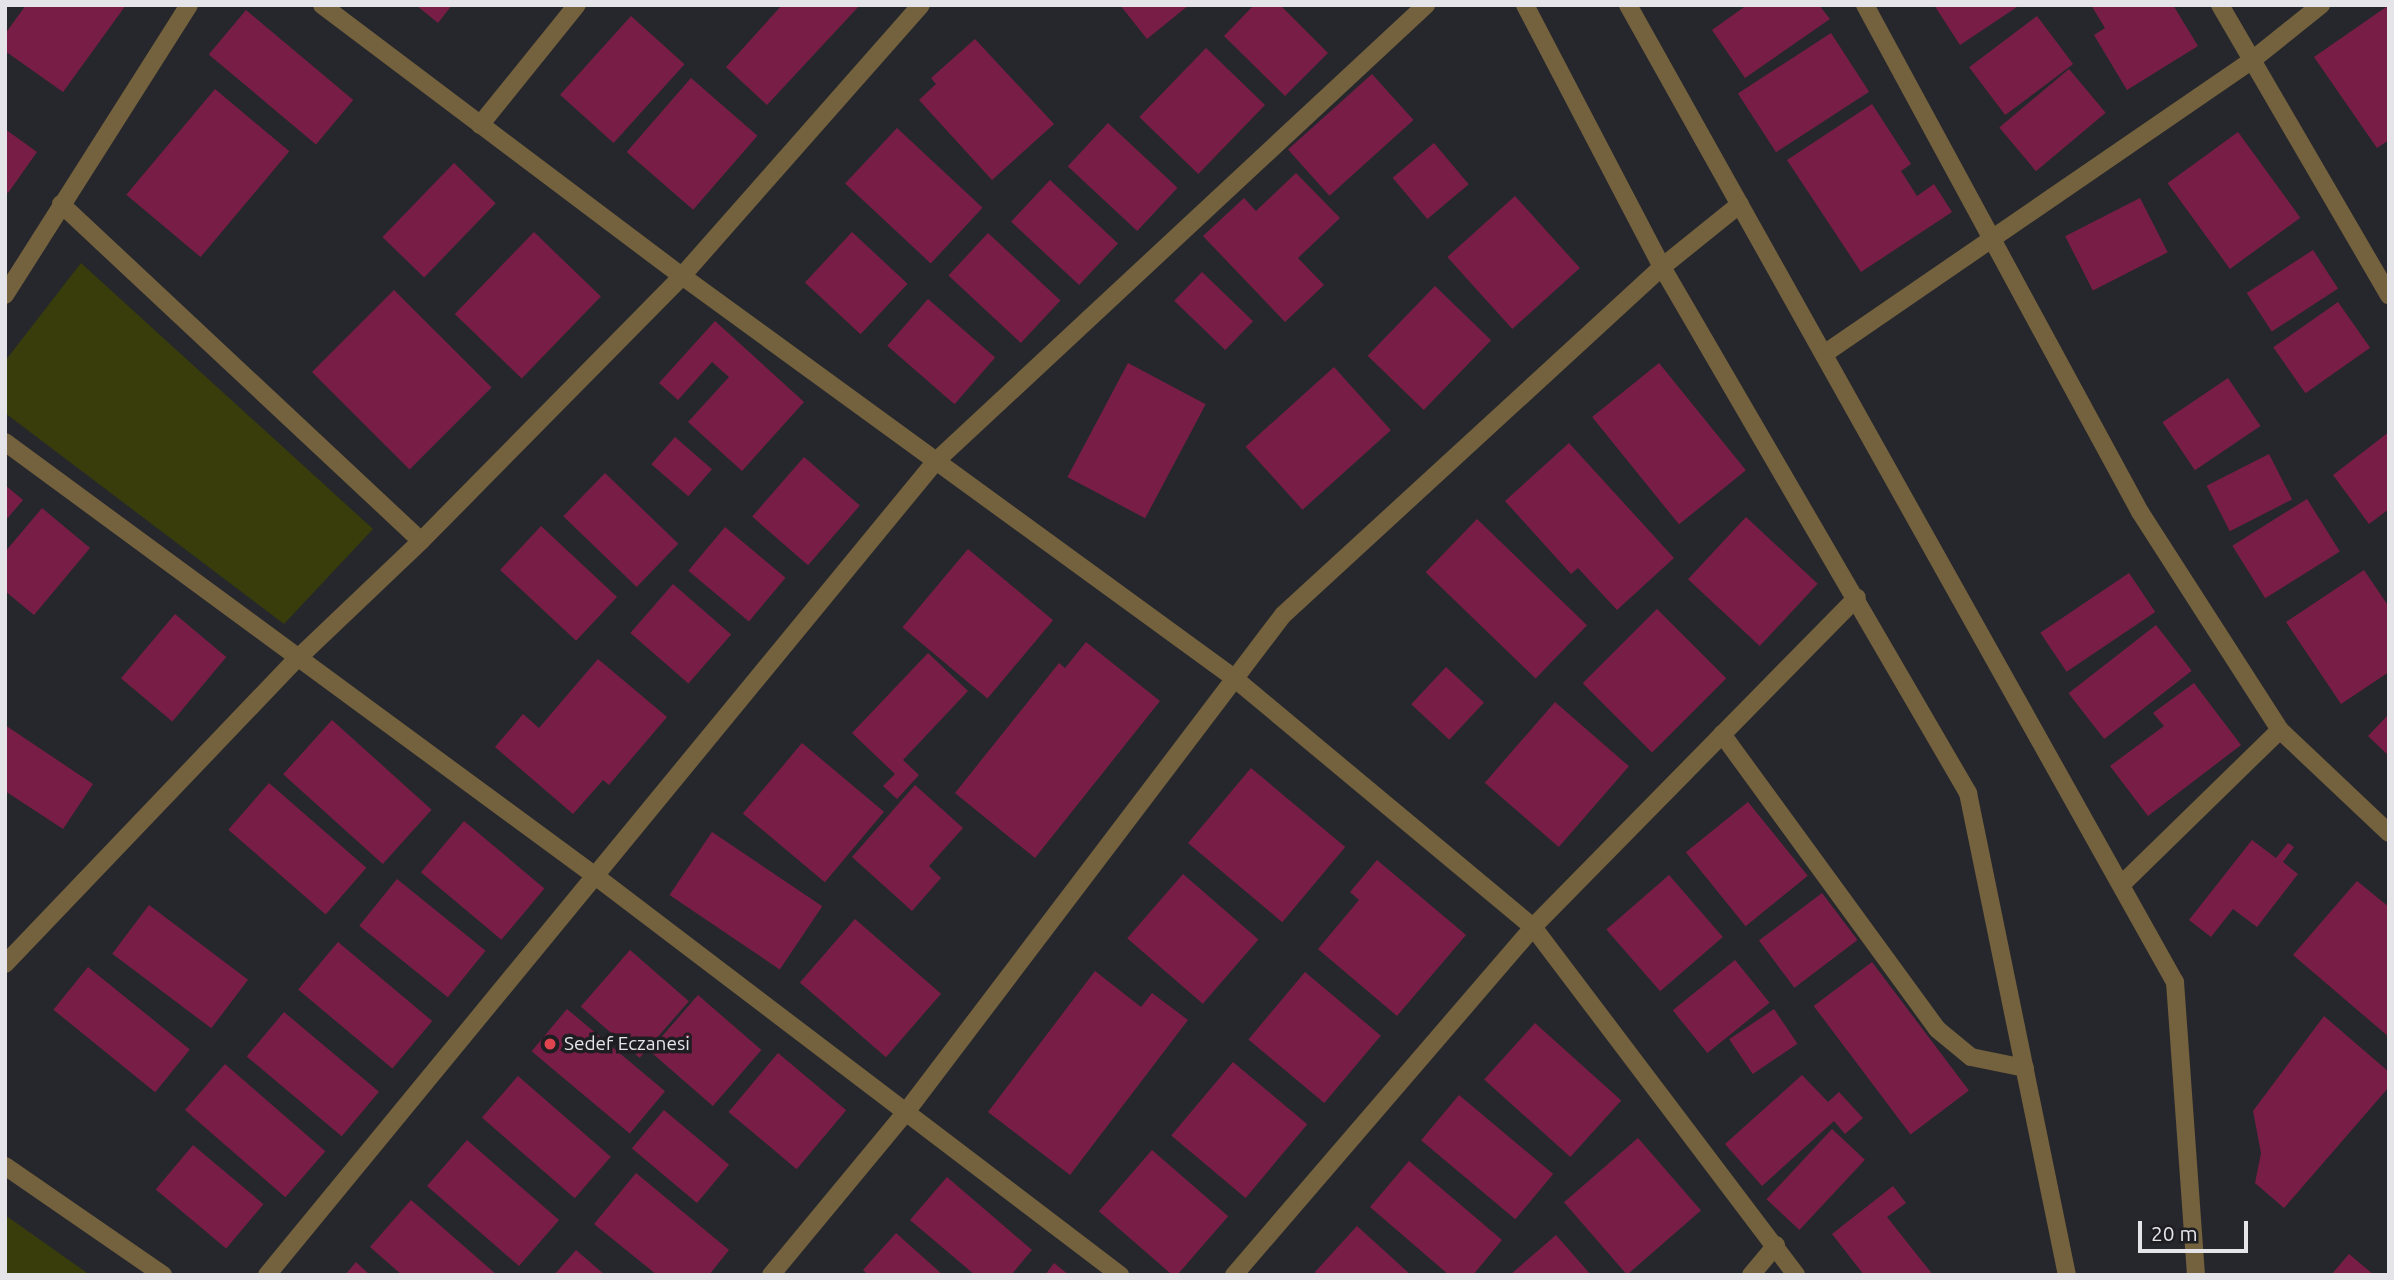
<!DOCTYPE html>
<style>
body{margin:0}
#map{position:relative;width:2394px;height:1280px;overflow:hidden;background:#26272c;font-family:Ubuntu,sans-serif}
div>[style]{position:absolute}
[style*='--x']{left:calc(var(--x)*1px);top:calc(var(--y)*1px);width:calc(var(--w)*1px);rotate:calc(var(--a)*1deg)}
.green>*{inset:0;background:#383d0b}
.building>*{inset:0;background:#781e46;transform-origin:0 0}
.minor>*{height:18px;margin:-9px;padding:0 9px;transform-origin:9px;border-radius:9px;background:#74613d}
.dots>*{width:19px;height:19px;translate:-50% -50%;box-sizing:border-box;border:4px solid #1d1d22;border-radius:50%}
span{translate:-50% -50%;white-space:nowrap;text-align:center;line-height:1.15;-webkit-text-stroke:7px #1d1d22;paint-order:stroke}
.poi-label{font-size:19px;color:#e5e5e9}
.left{translate:0 -50%;text-align:left}
.frame{position:absolute;inset:0;border:7px solid #e5e5e9;pointer-events:none}
.scale{position:absolute;left:2138px;top:1221px;width:110px;height:32px;box-sizing:border-box;border:4px solid #e5e5e9;border-top:0;padding-left:9px;font-size:21px;line-height:24px;white-space:nowrap;color:#e5e5e9;-webkit-text-stroke:5px #1d1d22;paint-order:stroke}
</style>
<div id="map">
<div class="green">
<i style="clip-path:polygon(81px 263px,373px 529px,284px 624px,5px 413px,5px 361px)"></i>
<i style="clip-path:polygon(5px 1215px,90px 1275px,5px 1275px)"></i>
</div>
<div class="building">
<i style="clip-path:polygon(26px 5px,126px 5px,63px 92px,5px 51px,5px 34px)"></i>
<i style="clip-path:polygon(416px 5px,452px 5px,438px 23px)"></i>
<i style="clip-path:polygon(782px 5px,860px 5px,767px 105px,726px 67px)"></i>
<i style="clip-path:polygon(1120px 5px,1189px 5px,1147px 39px)"></i>
<i style="clip-path:polygon(1254px 5px,1280px 5px,1328px 53px,1285px 96px,1224px 36px)"></i>
<i style="clip-path:polygon(1747px 5px,1819px 5px,1830px 19px,1745px 78px,1712px 30px)"></i>
<i style="clip-path:polygon(1934px 5px,2020px 5px,1960px 45px)"></i>
<i style="clip-path:polygon(2091px 5px,2173px 5px,2198px 46px,2127px 90px,2094px 35px,2105px 28px)"></i>
<i style="clip-path:polygon(2389px 5px,2389px 140px,2377px 148px,2314px 57px)"></i>
<i style="left:246px;top:10px;width:140px;height:58px;rotate:40deg"></i>
<i style="left:631px;top:16px;width:72px;height:106px;rotate:42deg"></i>
<i style="left:2037px;top:16px;width:60px;height:85px;rotate:53deg"></i>
<i style="left:1831px;top:33px;width:70px;height:111px;rotate:57deg"></i>
<i style="clip-path:polygon(975px 39px,1054px 124px,992px 180px,919px 100px,936px 84px,931px 78px)"></i>
<i style="left:1206px;top:48px;width:82px;height:96px;rotate:44deg"></i>
<i style="left:2069px;top:69px;width:57px;height:91px;rotate:50deg"></i>
<i style="left:1372px;top:74px;width:62px;height:113px;rotate:48deg"></i>
<i style="left:691px;top:78px;width:88px;height:98px;rotate:41deg"></i>
<i style="left:215px;top:89px;width:97px;height:138px;rotate:40deg"></i>
<i style="clip-path:polygon(1872px 104px,1911px 164px,1901px 171px,1917px 196px,1934px 184px,1952px 212px,1861px 272px,1787px 160px)"></i>
<i style="left:1108px;top:123px;width:95px;height:59px;rotate:43deg"></i>
<i style="left:897px;top:128px;width:117px;height:76px;rotate:43deg"></i>
<i style="clip-path:polygon(5px 129px,37px 152px,8px 193px,5px 191px)"></i>
<i style="left:2238px;top:132px;width:106px;height:87px;rotate:54deg"></i>
<i style="left:1434px;top:143px;width:54px;height:54px;rotate:50deg"></i>
<i style="left:454px;top:163px;width:58px;height:103px;rotate:44deg"></i>
<i style="clip-path:polygon(1296px 173px,1340px 218px,1298px 258px,1324px 285px,1285px 322px,1203px 236px,1244px 198px,1256px 211px)"></i>
<i style="left:1050px;top:180px;width:93px;height:57px;rotate:43deg"></i>
<i style="left:1515px;top:196px;width:97px;height:91px;rotate:48deg"></i>
<i style="left:2140px;top:198px;width:61px;height:84px;rotate:63deg"></i>
<i style="left:534px;top:232px;width:93px;height:114px;rotate:44deg"></i>
<i style="left:852px;top:232px;width:76px;height:69px;rotate:43deg"></i>
<i style="left:988px;top:233px;width:99px;height:58px;rotate:43deg"></i>
<i style="left:2313px;top:250px;width:46px;height:79px;rotate:57deg"></i>
<i style="left:1202px;top:272px;width:71px;height:40px;rotate:44deg"></i>
<i style="left:1435px;top:286px;width:78px;height:97px;rotate:44deg"></i>
<i style="left:394px;top:290px;width:138px;height:116px;rotate:45deg"></i>
<i style="left:928px;top:299px;width:89px;height:62px;rotate:41deg"></i>
<i style="left:2338px;top:302px;width:56px;height:79px;rotate:55deg"></i>
<i style="clip-path:polygon(715px 321px,804px 402px,742px 471px,688px 422px,729px 377px,712px 362px,678px 400px,659px 383px)"></i>
<i style="left:1128px;top:363px;width:88px;height:129px;rotate:28deg"></i>
<i style="left:1659px;top:363px;width:138px;height:86px;rotate:51deg"></i>
<i style="left:1334px;top:367px;width:85px;height:119px;rotate:48deg"></i>
<i style="left:2228px;top:378px;width:58px;height:79px;rotate:56deg"></i>
<i style="clip-path:polygon(2389px 432px,2389px 509px,2369px 524px,2333px 475px)"></i>
<i style="left:675px;top:437px;width:49px;height:36px;rotate:41deg"></i>
<i style="clip-path:polygon(1569px 443px,1674px 558px,1617px 610px,1578px 568px,1571px 574px,1505px 501px)"></i>
<i style="left:2269px;top:454px;width:51px;height:70px;rotate:63deg"></i>
<i style="left:804px;top:457px;width:74px;height:79px;rotate:41deg"></i>
<i style="left:605px;top:473px;width:102px;height:60px;rotate:44deg"></i>
<i style="clip-path:polygon(5px 485px,23px 500px,5px 521px)"></i>
<i style="left:2307px;top:499px;width:62px;height:88px;rotate:58deg"></i>
<i style="clip-path:polygon(42px 508px,90px 548px,34px 615px,5px 591px,5px 552px)"></i>
<i style="left:1746px;top:517px;width:98px;height:85px;rotate:43deg"></i>
<i style="left:1477px;top:519px;width:153px;height:74px;rotate:44deg"></i>
<i style="left:541px;top:526px;width:104px;height:60px;rotate:43deg"></i>
<i style="left:725px;top:527px;width:79px;height:57px;rotate:40deg"></i>
<i style="left:968px;top:549px;width:111px;height:102px;rotate:40deg"></i>
<i style="clip-path:polygon(2364px 570px,2389px 607px,2389px 672px,2341px 704px,2286px 622px)"></i>
<i style="left:2129px;top:573px;width:47px;height:107px;rotate:56deg"></i>
<i style="left:673px;top:584px;width:77px;height:65px;rotate:41deg"></i>
<i style="left:1657px;top:609px;width:98px;height:105px;rotate:45deg"></i>
<i style="left:175px;top:614px;width:67px;height:84px;rotate:40deg"></i>
<i style="left:2156px;top:625px;width:58px;height:111px;rotate:52deg"></i>
<i style="clip-path:polygon(1086px 642px,1160px 701px,1035px 858px,955px 793px,1059px 663px,1065px 668px)"></i>
<i style="clip-path:polygon(928px 653px,968px 691px,903px 760px,919px 775px,897px 799px,883px 786px,895px 774px,852px 733px)"></i>
<i style="clip-path:polygon(598px 659px,667px 717px,609px 785px,603px 780px,573px 814px,495px 747px,523px 714px,539px 728px)"></i>
<i style="left:1446px;top:667px;width:52px;height:51px;rotate:43deg"></i>
<i style="clip-path:polygon(2194px 683px,2241px 745px,2148px 816px,2110px 766px,2164px 726px,2153px 713px)"></i>
<i style="left:1555px;top:702px;width:98px;height:107px;rotate:41deg"></i>
<i style="clip-path:polygon(2389px 714px,2389px 756px,2368px 736px)"></i>
<i style="left:332px;top:720px;width:134px;height:73px;rotate:42deg"></i>
<i style="clip-path:polygon(5px 725px,93px 784px,63px 829px,5px 791px)"></i>
<i style="left:802px;top:743px;width:107px;height:92px;rotate:40deg"></i>
<i style="left:1251px;top:768px;width:123px;height:98px;rotate:40deg"></i>
<i style="left:269px;top:783px;width:129px;height:62px;rotate:41deg"></i>
<i style="clip-path:polygon(915px 785px,963px 828px,929px 866px,941px 878px,912px 911px,852px 857px)"></i>
<i style="left:1748px;top:802px;width:95px;height:80px;rotate:51deg"></i>
<i style="left:464px;top:821px;width:105px;height:67px;rotate:40deg"></i>
<i style="left:712px;top:832px;width:133px;height:76px;rotate:34deg"></i>
<i style="clip-path:polygon(2252px 840px,2276px 858px,2288px 843px,2294px 847px,2283px 862px,2298px 874px,2257px 927px,2233px 909px,2211px 937px,2189px 920px)"></i>
<i style="clip-path:polygon(1377px 860px,1466px 935px,1397px 1016px,1318px 949px,1359px 900px,1350px 892px)"></i>
<i style="left:1183px;top:874px;width:100px;height:85px;rotate:41deg"></i>
<i style="left:1669px;top:875px;width:82px;height:83px;rotate:49deg"></i>
<i style="left:397px;top:879px;width:114px;height:60px;rotate:39deg"></i>
<i style="clip-path:polygon(2357px 881px,2389px 907px,2389px 1037px,2293px 955px)"></i>
<i style="left:1822px;top:893px;width:59px;height:79px;rotate:53deg"></i>
<i style="left:149px;top:905px;width:124px;height:61px;rotate:37deg"></i>
<i style="left:855px;top:919px;width:114px;height:84px;rotate:41deg"></i>
<i style="left:338px;top:942px;width:123px;height:62px;rotate:40deg"></i>
<i style="left:630px;top:950px;width:78px;height:75px;rotate:41deg"></i>
<i style="left:1735px;top:960px;width:55px;height:80px;rotate:51deg"></i>
<i style="left:1872px;top:962px;width:161px;height:73px;rotate:53deg"></i>
<i style="left:88px;top:967px;width:131px;height:55px;rotate:39deg"></i>
<i style="clip-path:polygon(1095px 971px,1141px 1007px,1152px 993px,1188px 1020px,1070px 1175px,988px 1112px)"></i>
<i style="left:1305px;top:972px;width:99px;height:88px;rotate:40deg"></i>
<i style="left:698px;top:995px;width:84px;height:74px;rotate:41deg"></i>
<i style="left:567px;top:1009px;width:128px;height:55px;rotate:40deg"></i>
<i style="left:1774px;top:1009px;width:42px;height:54px;rotate:56deg"></i>
<i style="left:284px;top:1012px;width:124px;height:58px;rotate:40deg"></i>
<i style="clip-path:polygon(2324px 1016px,2389px 1072px,2389px 1087px,2284px 1208px,2255px 1183px,2261px 1153px,2253px 1111px)"></i>
<i style="left:1535px;top:1023px;width:116px;height:76px;rotate:42deg"></i>
<i style="left:778px;top:1053px;width:89px;height:77px;rotate:40deg"></i>
<i style="left:1233px;top:1062px;width:97px;height:96px;rotate:40deg"></i>
<i style="left:225px;top:1064px;width:133px;height:61px;rotate:41deg"></i>
<i style="clip-path:polygon(1802px 1075px,1828px 1102px,1839px 1092px,1863px 1118px,1845px 1134px,1834px 1121px,1762px 1186px,1725px 1144px)"></i>
<i style="left:518px;top:1076px;width:123px;height:55px;rotate:41deg"></i>
<i style="left:1459px;top:1095px;width:123px;height:59px;rotate:40deg"></i>
<i style="left:664px;top:1110px;width:85px;height:50px;rotate:40deg"></i>
<i style="left:1832px;top:1129px;width:45px;height:96px;rotate:43deg"></i>
<i style="left:1638px;top:1138px;width:96px;height:98px;rotate:49deg"></i>
<i style="left:467px;top:1140px;width:122px;height:61px;rotate:41deg"></i>
<i style="left:193px;top:1145px;width:92px;height:58px;rotate:40deg"></i>
<i style="left:1152px;top:1150px;width:101px;height:81px;rotate:41deg"></i>
<i style="clip-path:polygon(1409px 1161px,1502px 1240px,1473px 1275px,1449px 1275px,1370px 1207px)"></i>
<i style="clip-path:polygon(636px 1173px,729px 1250px,709px 1275px,657px 1275px,594px 1224px)"></i>
<i style="clip-path:polygon(947px 1177px,1032px 1250px,1011px 1275px,975px 1275px,910px 1220px)"></i>
<i style="clip-path:polygon(1893px 1186px,1906px 1203px,1887px 1217px,1933px 1275px,1864px 1275px,1832px 1234px)"></i>
<i style="clip-path:polygon(411px 1200px,497px 1275px,402px 1275px,370px 1247px)"></i>
<i style="clip-path:polygon(1357px 1226px,1411px 1275px,1318px 1275px,1315px 1272px)"></i>
<i style="clip-path:polygon(896px 1233px,943px 1275px,868px 1275px,863px 1270px)"></i>
<i style="clip-path:polygon(1556px 1235px,1591px 1275px,1510px 1275px)"></i>
<i style="clip-path:polygon(576px 1250px,605px 1275px,554px 1275px)"></i>
<i style="clip-path:polygon(2349px 1254px,2374px 1275px,2331px 1275px)"></i>
<i style="clip-path:polygon(356px 1262px,370px 1275px,345px 1275px)"></i>
<i style="clip-path:polygon(1054px 1263px,1069px 1275px,1045px 1275px)"></i>
</div>
<div class="minor">
<i style="--x:322;--y:5;--w:451;--a:37"></i>
<i style="--x:682;--y:276;--w:683;--a:36.06"></i>
<i style="--x:1234;--y:678;--w:389;--a:39.8"></i>
<i style="--x:1533;--y:927;--w:436;--a:52.9"></i>
<i style="--x:1525;--y:5;--w:296;--a:62.4"></i>
<i style="--x:1662;--y:267;--w:609;--a:59.81"></i>
<i style="--x:1968;--y:793;--w:492;--a:78.4"></i>
<i style="--x:1628;--y:5;--w:1120;--a:60.76"></i>
<i style="--x:2175;--y:982;--w:294;--a:85.9"></i>
<i style="--x:1865;--y:5;--w:577;--a:61.52"></i>
<i style="--x:2140;--y:512;--w:259;--a:57.3"></i>
<i style="--x:2280;--y:730;--w:150;--a:43.4"></i>
<i style="--x:2220;--y:5;--w:336;--a:59.8"></i>
<i style="--x:480;--y:125;--w:154;--a:-51.1"></i>
<i style="--x:61;--y:204;--w:493;--a:43.1"></i>
<i style="--x:5;--y:295;--w:343;--a:-57.6"></i>
<i style="--x:1824;--y:354;--w:518;--a:-34.46"></i>
<i style="--x:2251;--y:61;--w:90;--a:-38.7"></i>
<i style="--x:5;--y:442;--w:731;--a:36.32"></i>
<i style="--x:594;--y:875;--w:661;--a:37.25"></i>
<i style="--x:1722;--y:734;--w:365;--a:53.9"></i>
<i style="--x:1937;--y:1029;--w:44;--a:39.5"></i>
<i style="--x:1971;--y:1057;--w:55;--a:11.5"></i>
<i style="--x:2121;--y:885;--w:222;--a:-44.3"></i>
<i style="--x:5;--y:964;--w:421;--a:-46.3"></i>
<i style="--x:296;--y:660;--w:173;--a:-43.6"></i>
<i style="--x:421;--y:541;--w:372;--a:-45.4"></i>
<i style="--x:682;--y:276;--w:361;--a:-48.6"></i>
<i style="--x:5;--y:1166;--w:192;--a:34.6"></i>
<i style="--x:267;--y:1275;--w:1052;--a:-50.59"></i>
<i style="--x:935;--y:462;--w:671;--a:-42.95"></i>
<i style="--x:771;--y:1275;--w:212;--a:-50.4"></i>
<i style="--x:906;--y:1112;--w:624;--a:-52.82"></i>
<i style="--x:1283;--y:615;--w:515;--a:-42.56"></i>
<i style="--x:1662;--y:267;--w:100;--a:-38.9"></i>
<i style="--x:1234;--y:1275;--w:459;--a:-49.3"></i>
<i style="--x:1533;--y:927;--w:462;--a:-45.5"></i>
<i style="--x:1751;--y:1275;--w:39;--a:-50"></i>
</div>
<div class="dots">
<i style="left:550px;top:1044px;background:#e0444e"></i>
</div>
<div class="poi-label">
<span class="left" style="left:564px;top:1044px">Sedef Eczanesi</span>
</div>
<div class="frame"></div>
<div class="scale">20 m</div>
</div>
